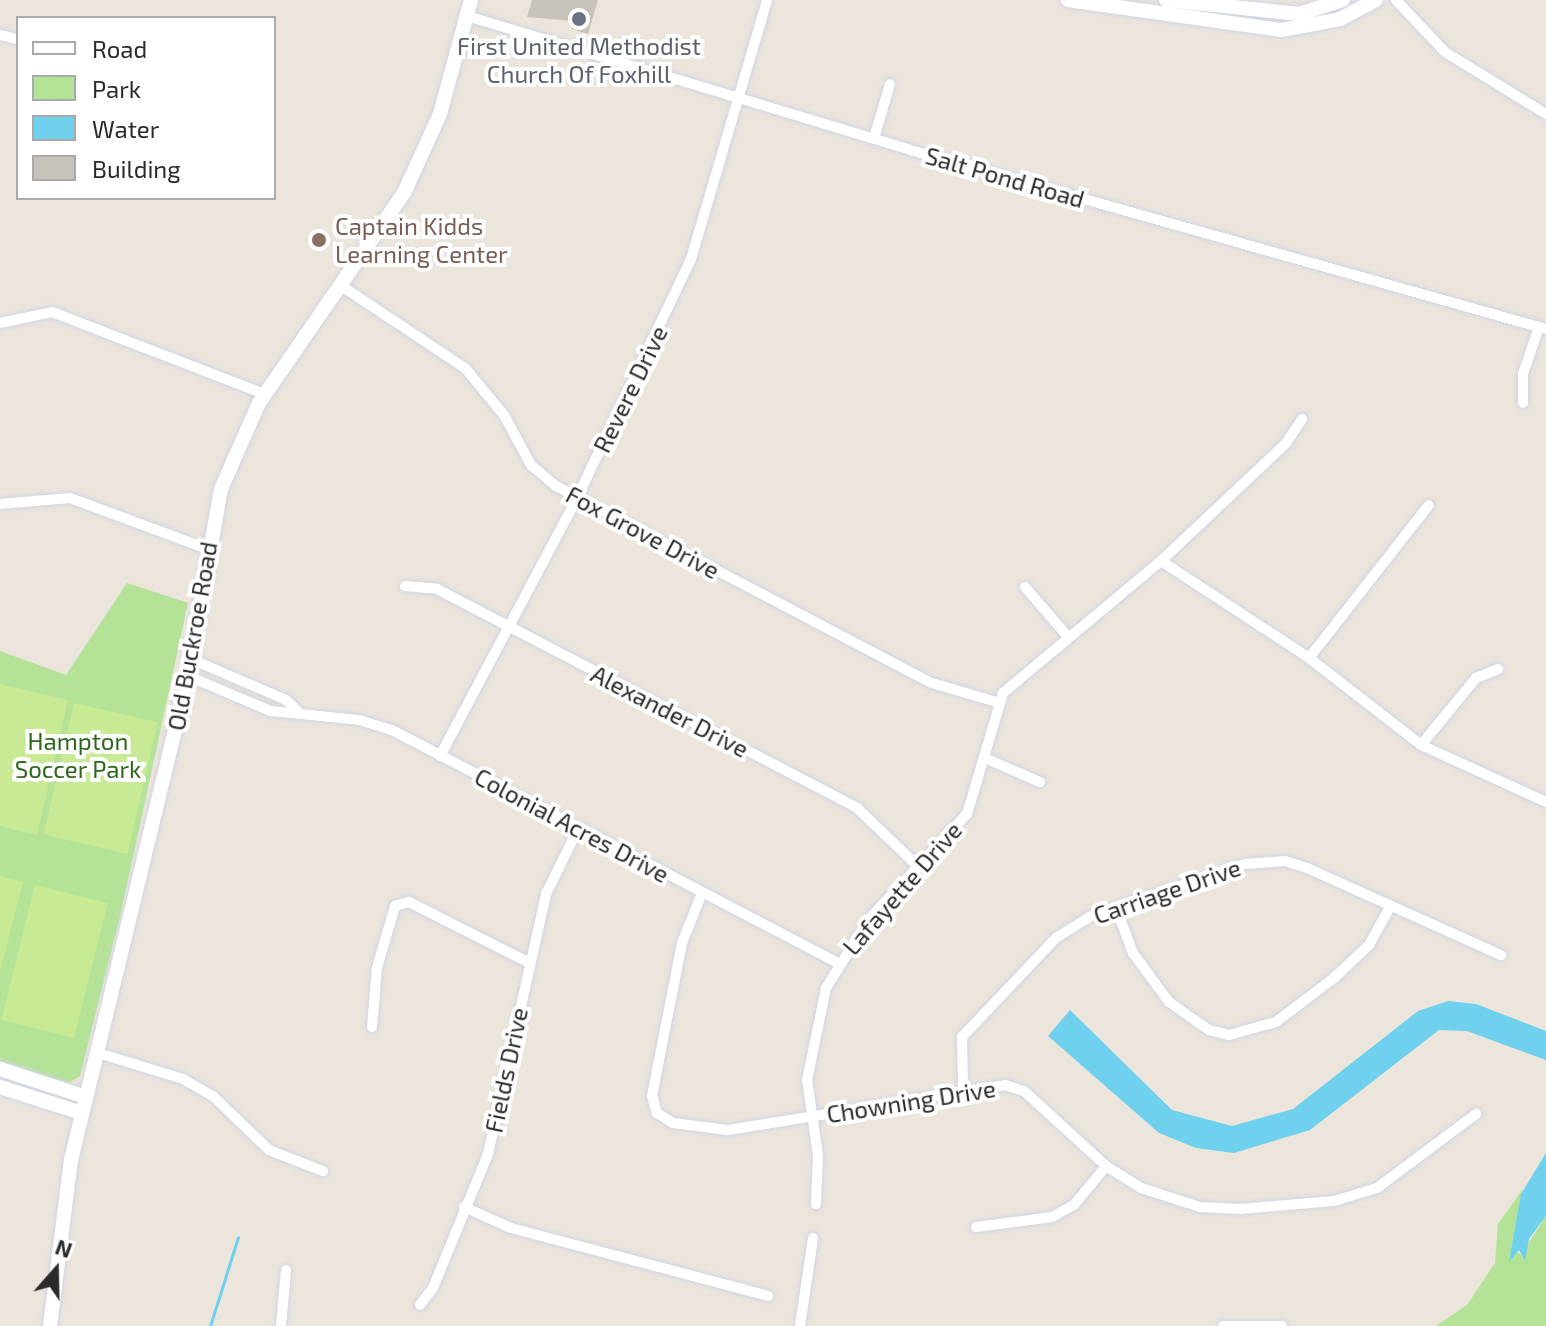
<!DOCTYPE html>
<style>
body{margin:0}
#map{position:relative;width:1546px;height:1326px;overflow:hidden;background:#ece5dc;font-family:"Exo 2",sans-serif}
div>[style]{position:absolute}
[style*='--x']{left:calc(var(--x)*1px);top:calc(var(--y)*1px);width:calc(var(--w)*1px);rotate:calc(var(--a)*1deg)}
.green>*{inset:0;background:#b4e398}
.pitch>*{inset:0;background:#c8ea94;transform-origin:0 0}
.water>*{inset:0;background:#6fd1ee}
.stream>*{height:3px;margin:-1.5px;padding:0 1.5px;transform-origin:1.5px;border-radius:1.5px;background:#6fd1ee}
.building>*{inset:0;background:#c7c3ba}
.roads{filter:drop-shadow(0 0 2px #d1d5e3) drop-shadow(0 0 2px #d1d5e3)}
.street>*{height:10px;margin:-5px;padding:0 5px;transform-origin:5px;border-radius:5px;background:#fff}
.secondary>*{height:14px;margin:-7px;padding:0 7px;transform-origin:7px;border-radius:7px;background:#fff}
.dots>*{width:22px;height:22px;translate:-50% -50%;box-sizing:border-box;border:4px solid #fff;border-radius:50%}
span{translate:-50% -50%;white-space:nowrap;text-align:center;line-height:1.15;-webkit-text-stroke:8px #fff;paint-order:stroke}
.worship-label{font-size:24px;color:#5b616d}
.street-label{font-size:24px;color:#2a2a2a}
.education-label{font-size:24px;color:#785e54}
.left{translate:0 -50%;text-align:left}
.park-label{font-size:24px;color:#2d671a}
.legend{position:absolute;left:16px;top:16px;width:260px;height:184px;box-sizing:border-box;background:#fff;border:2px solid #aaa;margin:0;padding:10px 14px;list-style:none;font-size:24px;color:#2a2a2a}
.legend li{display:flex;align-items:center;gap:16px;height:40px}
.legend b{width:40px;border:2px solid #aaa}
.north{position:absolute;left:16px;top:1230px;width:80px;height:80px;-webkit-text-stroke:6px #fff;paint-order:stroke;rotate:20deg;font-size:22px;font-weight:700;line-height:32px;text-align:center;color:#2a2a2a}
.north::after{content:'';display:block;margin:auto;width:28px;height:36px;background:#2a2a2a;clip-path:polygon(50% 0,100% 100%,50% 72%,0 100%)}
</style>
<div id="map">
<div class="green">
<i style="clip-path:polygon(127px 583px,188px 603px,120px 917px,80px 1076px,69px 1083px,0 1061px,0 651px,66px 675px)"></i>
<i style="clip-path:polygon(1523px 1189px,1512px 1248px,1521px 1255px,1546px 1216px,1546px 1326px,1436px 1326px,1467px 1305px,1495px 1263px,1498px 1224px)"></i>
</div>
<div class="pitch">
<i style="clip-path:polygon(0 684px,68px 700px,37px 835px,0 826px)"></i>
<i style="left:74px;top:703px;width:86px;height:135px;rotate:13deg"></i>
<i style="clip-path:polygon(0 876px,23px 882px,0 971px)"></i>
<i style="left:35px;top:885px;width:75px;height:139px;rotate:14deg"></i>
</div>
<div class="water">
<i style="clip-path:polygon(1448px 1001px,1476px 1004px,1546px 1031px,1546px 1060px,1467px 1031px,1439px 1030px,1310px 1130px,1234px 1153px,1196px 1148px,1159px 1133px,1048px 1036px,1070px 1010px,1172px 1110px,1232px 1126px,1293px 1109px,1418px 1011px)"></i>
<i style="clip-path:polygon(1546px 1153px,1546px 1216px,1529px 1239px,1525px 1261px,1519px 1250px,1509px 1262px,1521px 1194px)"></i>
</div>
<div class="stream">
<i style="--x:210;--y:1326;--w:93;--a:-72.5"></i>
</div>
<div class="building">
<i style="clip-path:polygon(532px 0,598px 0,588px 34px,572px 29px,574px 21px,527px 17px)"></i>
</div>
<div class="roads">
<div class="street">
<i style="--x:1396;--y:0;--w:71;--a:46.7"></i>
<i style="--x:1445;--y:52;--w:119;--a:31.5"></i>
<i style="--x:467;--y:16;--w:463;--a:16.8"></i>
<i style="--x:910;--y:150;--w:661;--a:15.72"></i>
<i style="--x:0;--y:35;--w:18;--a:13"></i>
<i style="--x:874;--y:138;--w:56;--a:-73.5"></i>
<i style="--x:343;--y:287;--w:146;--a:33.6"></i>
<i style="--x:465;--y:368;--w:61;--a:50.3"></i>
<i style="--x:504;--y:415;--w:57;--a:61.6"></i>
<i style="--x:531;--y:465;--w:33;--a:40"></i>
<i style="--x:556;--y:486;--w:424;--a:27.7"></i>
<i style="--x:932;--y:683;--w:71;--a:16.4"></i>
<i style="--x:0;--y:323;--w:53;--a:-11.9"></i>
<i style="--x:52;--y:312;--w:228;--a:21.1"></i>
<i style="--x:1523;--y:403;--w:29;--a:-90"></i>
<i style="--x:1523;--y:374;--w:50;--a:-71.2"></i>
<i style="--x:0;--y:504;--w:70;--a:-4.9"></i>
<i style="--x:70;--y:498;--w:147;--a:20.3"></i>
<i style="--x:1161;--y:561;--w:177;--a:33.2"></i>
<i style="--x:1309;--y:658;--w:142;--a:37.8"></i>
<i style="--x:1421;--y:745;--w:137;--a:24.5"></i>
<i style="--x:405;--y:586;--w:32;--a:5"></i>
<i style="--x:437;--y:589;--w:474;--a:27.5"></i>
<i style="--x:857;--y:808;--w:86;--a:43.6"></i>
<i style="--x:1025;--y:587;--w:67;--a:49.2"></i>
<i style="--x:1309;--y:658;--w:194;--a:-51.9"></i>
<i style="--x:191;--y:659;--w:103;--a:23.3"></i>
<i style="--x:286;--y:700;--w:16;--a:43"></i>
<i style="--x:188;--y:676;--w:90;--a:22.9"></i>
<i style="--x:271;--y:711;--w:88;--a:5.8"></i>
<i style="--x:359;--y:720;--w:34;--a:17"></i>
<i style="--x:392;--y:730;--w:503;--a:27.58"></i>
<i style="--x:1421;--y:745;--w:87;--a:-50.6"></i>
<i style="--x:1476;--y:678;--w:24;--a:-22"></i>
<i style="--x:440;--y:756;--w:292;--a:-62"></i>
<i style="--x:577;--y:498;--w:265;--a:-64.5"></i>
<i style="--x:691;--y:259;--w:270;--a:-73.6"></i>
<i style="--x:987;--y:759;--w:58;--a:23.5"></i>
<i style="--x:702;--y:893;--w:54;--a:111.8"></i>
<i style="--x:682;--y:943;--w:156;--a:101.1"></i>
<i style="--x:652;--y:1096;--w:18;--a:74"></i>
<i style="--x:657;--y:1113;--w:19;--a:32"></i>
<i style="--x:673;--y:1123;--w:55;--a:7.3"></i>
<i style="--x:728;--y:1130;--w:281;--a:-9.2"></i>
<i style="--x:1005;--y:1085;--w:20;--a:18"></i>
<i style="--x:1024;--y:1091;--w:111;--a:42.4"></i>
<i style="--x:1106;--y:1166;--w:41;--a:32.2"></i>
<i style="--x:1141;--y:1188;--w:62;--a:17.9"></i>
<i style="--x:1200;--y:1207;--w:40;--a:2.9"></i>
<i style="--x:1240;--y:1209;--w:94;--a:-4.9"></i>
<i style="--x:1334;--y:1201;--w:45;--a:-16.8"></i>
<i style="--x:1377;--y:1188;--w:124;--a:-36.8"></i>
<i style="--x:1116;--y:908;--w:48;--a:69.3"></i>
<i style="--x:1133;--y:953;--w:61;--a:53.7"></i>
<i style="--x:1169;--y:1002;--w:49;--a:35"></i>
<i style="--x:1209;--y:1030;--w:21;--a:14"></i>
<i style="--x:1229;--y:1035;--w:49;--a:-15.5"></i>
<i style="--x:1276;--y:1022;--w:74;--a:-37.3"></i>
<i style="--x:1335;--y:977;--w:47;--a:-43.3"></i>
<i style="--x:1369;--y:945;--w:43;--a:-61.1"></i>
<i style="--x:372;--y:1027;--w:59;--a:-85.2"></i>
<i style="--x:377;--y:968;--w:65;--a:-73.8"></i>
<i style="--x:395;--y:906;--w:15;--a:-16"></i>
<i style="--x:409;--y:902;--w:133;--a:26.8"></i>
<i style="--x:98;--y:1053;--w:89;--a:17"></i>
<i style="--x:183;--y:1079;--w:36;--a:30"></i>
<i style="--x:214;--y:1097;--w:76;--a:43.9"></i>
<i style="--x:269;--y:1150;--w:58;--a:21.3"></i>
<i style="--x:963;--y:1088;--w:51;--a:-91.1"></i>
<i style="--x:962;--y:1037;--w:137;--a:-46.5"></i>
<i style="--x:1056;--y:938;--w:39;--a:-32"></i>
<i style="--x:1089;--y:917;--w:165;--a:-18.8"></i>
<i style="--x:1245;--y:864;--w:40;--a:-4.3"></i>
<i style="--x:1285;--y:861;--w:23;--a:18"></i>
<i style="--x:1307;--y:868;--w:213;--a:24.2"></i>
<i style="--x:816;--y:1204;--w:49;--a:-87.7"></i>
<i style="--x:818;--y:1155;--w:76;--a:-98.3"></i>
<i style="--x:807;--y:1080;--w:94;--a:-78.3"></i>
<i style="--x:826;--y:988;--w:81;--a:-58.1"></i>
<i style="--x:869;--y:919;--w:144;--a:-47"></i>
<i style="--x:967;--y:814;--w:126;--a:-73.4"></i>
<i style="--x:1003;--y:693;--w:206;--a:-39.9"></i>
<i style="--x:1161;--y:561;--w:172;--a:-43.3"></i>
<i style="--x:1286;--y:443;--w:29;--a:-56"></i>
<i style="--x:464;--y:1207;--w:51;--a:24.1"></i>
<i style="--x:511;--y:1228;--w:266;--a:14.8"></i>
<i style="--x:976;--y:1227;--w:77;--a:-7.5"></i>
<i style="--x:1052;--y:1217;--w:25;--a:-29"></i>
<i style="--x:1074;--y:1205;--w:50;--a:-50.6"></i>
<i style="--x:420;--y:1305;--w:21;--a:-53"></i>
<i style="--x:433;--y:1288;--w:145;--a:-67.7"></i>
<i style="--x:488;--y:1154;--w:266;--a:-77.4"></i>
<i style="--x:546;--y:894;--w:72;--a:-63.8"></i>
<i style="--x:281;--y:1326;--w:56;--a:-84.9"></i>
<i style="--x:800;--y:1326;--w:89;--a:-81.6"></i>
<i style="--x:1223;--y:1326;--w:59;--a:0"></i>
</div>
<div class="secondary">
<i style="--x:1068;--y:0;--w:216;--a:8"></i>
<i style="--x:1282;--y:30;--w:59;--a:-10.7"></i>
<i style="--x:1340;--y:19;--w:40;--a:-28"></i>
<i style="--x:1166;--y:0;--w:134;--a:6"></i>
<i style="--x:1299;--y:14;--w:46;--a:-17.7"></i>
<i style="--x:0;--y:1069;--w:90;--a:18"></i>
<i style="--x:0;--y:1087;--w:86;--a:17.6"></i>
<i style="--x:50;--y:1326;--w:167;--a:-82.8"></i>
<i style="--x:71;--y:1160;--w:498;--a:-76.4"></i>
<i style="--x:188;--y:676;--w:190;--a:-80"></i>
<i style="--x:221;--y:489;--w:94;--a:-66.2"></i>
<i style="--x:259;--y:403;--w:255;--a:-55.4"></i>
<i style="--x:404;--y:193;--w:87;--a:-65.5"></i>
<i style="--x:440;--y:114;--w:118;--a:-74.8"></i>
</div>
</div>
<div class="dots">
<i style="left:579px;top:19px;background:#6b7280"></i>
<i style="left:319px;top:240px;background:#8d6e63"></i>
</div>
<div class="worship-label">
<span style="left:579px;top:60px">First United Methodist<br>Church Of Foxhill</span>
</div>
<div class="street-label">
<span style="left:1005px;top:177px;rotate:16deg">Salt Pond Road</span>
<span style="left:630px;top:389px;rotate:-64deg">Revere Drive</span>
<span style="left:643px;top:532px;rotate:28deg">Fox Grove Drive</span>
<span style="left:192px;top:636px;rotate:-80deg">Old Buckroe Road</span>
<span style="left:670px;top:711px;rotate:27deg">Alexander Drive</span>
<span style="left:572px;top:825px;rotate:28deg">Colonial Acres Drive</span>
<span style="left:902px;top:888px;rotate:-49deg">Lafayette Drive</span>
<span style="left:1167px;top:891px;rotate:-19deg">Carriage Drive</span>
<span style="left:506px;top:1070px;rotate:-78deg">Fields Drive</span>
<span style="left:911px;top:1101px;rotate:-9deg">Chowning Drive</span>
</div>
<div class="education-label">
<span class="left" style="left:335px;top:240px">Captain Kidds<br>Learning Center</span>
</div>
<div class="park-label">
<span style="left:78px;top:755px">Hampton<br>Soccer Park</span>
</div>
<ul class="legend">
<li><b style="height:10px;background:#fff"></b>Road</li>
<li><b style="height:22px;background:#b4e398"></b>Park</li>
<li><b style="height:22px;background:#6fd1ee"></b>Water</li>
<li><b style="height:22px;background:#c7c3ba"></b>Building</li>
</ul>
<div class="north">N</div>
</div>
